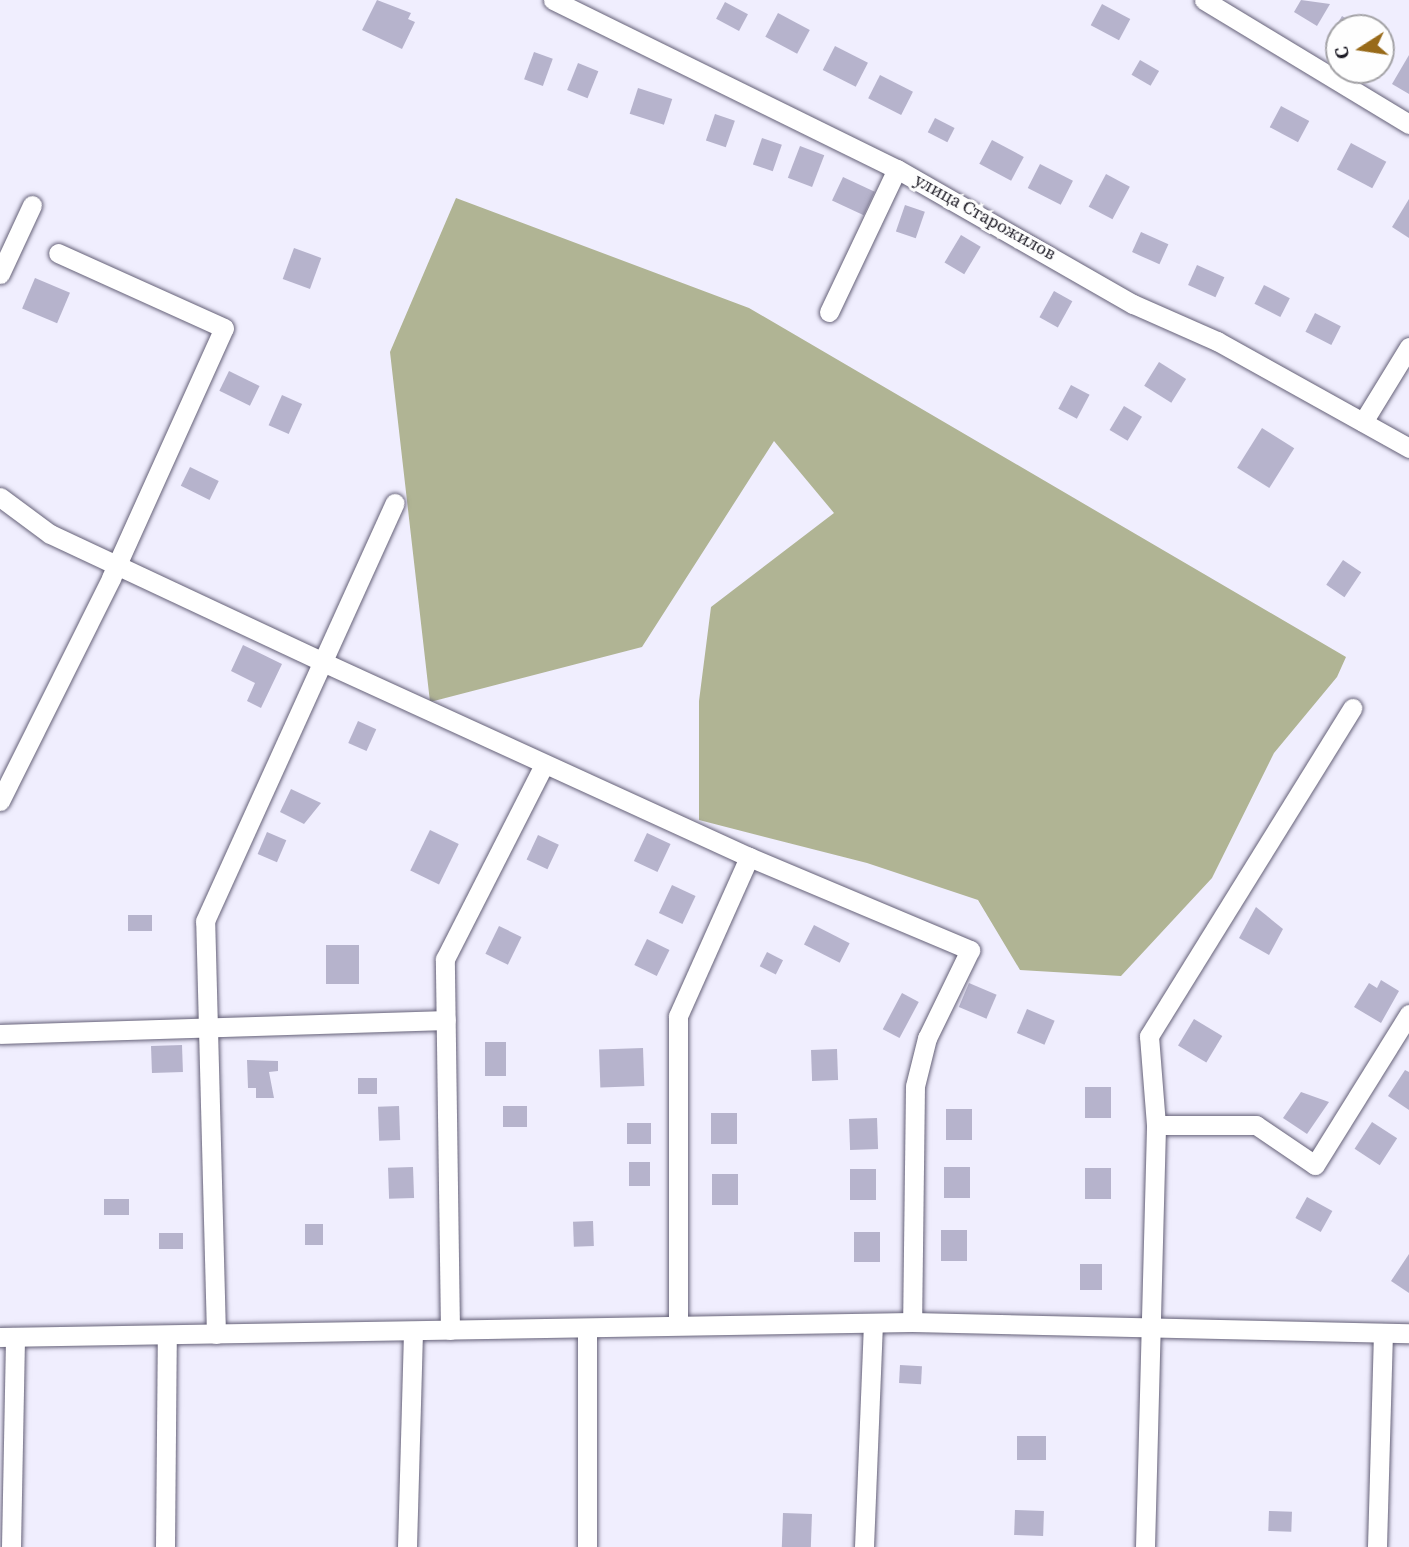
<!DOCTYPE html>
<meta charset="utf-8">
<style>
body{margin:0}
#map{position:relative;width:1409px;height:1547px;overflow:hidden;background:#f0eefe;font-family:"Source Serif 4",serif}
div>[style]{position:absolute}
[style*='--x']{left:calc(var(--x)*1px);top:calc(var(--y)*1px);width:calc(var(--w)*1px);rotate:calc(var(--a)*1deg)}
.forest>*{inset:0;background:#b0b494}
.building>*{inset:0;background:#b6b3cc;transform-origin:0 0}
.roads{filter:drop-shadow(0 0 2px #656178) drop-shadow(0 0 2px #656178)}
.minor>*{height:19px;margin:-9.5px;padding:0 9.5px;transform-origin:9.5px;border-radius:9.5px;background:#fff}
span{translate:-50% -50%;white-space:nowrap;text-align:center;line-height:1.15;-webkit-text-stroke:6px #fefefe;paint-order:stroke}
.street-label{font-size:18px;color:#1d1b25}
.north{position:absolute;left:1325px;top:14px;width:70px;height:70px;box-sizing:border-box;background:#fefefe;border:2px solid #a4a3a7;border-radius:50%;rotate:258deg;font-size:19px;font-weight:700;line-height:28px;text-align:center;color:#1d1b25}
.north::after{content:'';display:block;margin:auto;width:24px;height:32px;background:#986a19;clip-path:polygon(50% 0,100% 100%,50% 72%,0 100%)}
</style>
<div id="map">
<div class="forest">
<i style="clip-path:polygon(456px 198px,749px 308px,1346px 657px,1337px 677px,1274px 753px,1212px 878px,1121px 976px,1020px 970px,978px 900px,867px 863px,699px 820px,699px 701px,711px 607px,834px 513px,774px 441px,642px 647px,430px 702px,390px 352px)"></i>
</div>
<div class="building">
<i style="clip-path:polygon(377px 0,411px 13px,408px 19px,415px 22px,402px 49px,362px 30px)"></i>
<i style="clip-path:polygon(1301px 0,1330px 4px,1317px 26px,1294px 12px)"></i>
<i style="left:725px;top:2px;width:26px;height:19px;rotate:28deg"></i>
<i style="left:1102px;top:4px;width:32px;height:24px;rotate:28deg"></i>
<i style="left:778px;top:13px;width:36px;height:27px;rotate:28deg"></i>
<i style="clip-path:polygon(1342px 16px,1362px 28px,1339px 28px,1339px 47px,1328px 40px)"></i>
<i style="left:835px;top:46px;width:37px;height:27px;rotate:27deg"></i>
<i style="left:534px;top:52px;width:20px;height:29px;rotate:20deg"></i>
<i style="clip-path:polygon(1409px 55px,1409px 94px,1392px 84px)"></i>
<i style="left:1140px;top:60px;width:22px;height:17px;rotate:30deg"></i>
<i style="left:578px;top:63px;width:22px;height:29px;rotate:22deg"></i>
<i style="left:880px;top:75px;width:37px;height:26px;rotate:27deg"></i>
<i style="left:638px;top:88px;width:36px;height:27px;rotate:18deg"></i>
<i style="left:1281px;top:106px;width:32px;height:24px;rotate:28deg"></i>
<i style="left:715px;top:114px;width:21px;height:28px;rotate:19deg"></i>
<i style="left:935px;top:118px;width:22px;height:16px;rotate:27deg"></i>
<i style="left:762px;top:138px;width:21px;height:28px;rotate:19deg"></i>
<i style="left:992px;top:140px;width:36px;height:27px;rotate:28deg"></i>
<i style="left:1351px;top:143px;width:40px;height:30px;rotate:28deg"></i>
<i style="left:800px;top:146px;width:26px;height:34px;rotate:21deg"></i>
<i style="left:1040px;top:164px;width:37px;height:27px;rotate:27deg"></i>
<i style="left:1106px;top:174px;width:27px;height:37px;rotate:28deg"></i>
<i style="left:843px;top:177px;width:35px;height:26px;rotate:25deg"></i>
<i style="clip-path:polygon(1409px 199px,1409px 238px,1392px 227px)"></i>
<i style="left:905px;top:205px;width:21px;height:28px;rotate:19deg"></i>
<i style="left:1141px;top:232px;width:30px;height:22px;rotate:24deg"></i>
<i style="left:961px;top:235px;width:23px;height:32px;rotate:31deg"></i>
<i style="left:294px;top:248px;width:29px;height:33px;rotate:20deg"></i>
<i style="left:1197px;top:265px;width:30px;height:22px;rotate:24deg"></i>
<i style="left:35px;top:278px;width:38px;height:33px;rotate:23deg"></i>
<i style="left:1264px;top:285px;width:29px;height:21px;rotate:27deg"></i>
<i style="left:1054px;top:291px;width:21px;height:30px;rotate:29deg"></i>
<i style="left:1315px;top:313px;width:29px;height:21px;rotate:27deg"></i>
<i style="left:1159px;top:362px;width:32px;height:28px;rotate:32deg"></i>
<i style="left:229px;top:371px;width:34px;height:22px;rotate:26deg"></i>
<i style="left:1071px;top:385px;width:21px;height:27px;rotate:28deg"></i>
<i style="left:282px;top:395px;width:22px;height:33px;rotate:24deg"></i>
<i style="left:1124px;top:406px;width:21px;height:28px;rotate:31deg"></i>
<i style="left:1262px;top:428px;width:38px;height:47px;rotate:32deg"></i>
<i style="left:190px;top:467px;width:32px;height:21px;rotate:26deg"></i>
<i style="left:1343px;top:560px;width:22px;height:30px;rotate:34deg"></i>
<i style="clip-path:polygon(243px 645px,282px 664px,261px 708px,247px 701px,255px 683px,231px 671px)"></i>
<i style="left:358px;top:721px;width:20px;height:24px;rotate:24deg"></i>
<i style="clip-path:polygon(291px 789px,321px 803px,304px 824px,280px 812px)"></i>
<i style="left:430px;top:830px;width:32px;height:45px;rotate:26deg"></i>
<i style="left:267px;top:832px;width:21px;height:24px;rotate:23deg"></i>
<i style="left:647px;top:833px;width:26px;height:31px;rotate:25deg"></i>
<i style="left:538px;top:835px;width:23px;height:27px;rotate:25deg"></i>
<i style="left:672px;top:885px;width:26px;height:31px;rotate:25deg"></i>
<i style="clip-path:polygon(1256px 907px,1283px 929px,1269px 955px,1239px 938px)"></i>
<i style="left:128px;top:915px;width:24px;height:16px"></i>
<i style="left:814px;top:925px;width:40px;height:22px;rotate:27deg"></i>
<i style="left:499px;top:926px;width:25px;height:31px;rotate:26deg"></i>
<i style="left:647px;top:939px;width:25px;height:29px;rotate:26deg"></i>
<i style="left:326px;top:945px;width:33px;height:39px"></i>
<i style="left:767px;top:952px;width:18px;height:16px;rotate:27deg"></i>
<i style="clip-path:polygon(1381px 980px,1399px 991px,1381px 1023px,1354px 1007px,1369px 983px,1377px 988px)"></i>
<i style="left:969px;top:983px;width:30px;height:26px;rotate:23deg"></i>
<i style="left:902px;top:993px;width:19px;height:41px;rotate:28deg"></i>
<i style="left:1027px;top:1009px;width:30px;height:26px;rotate:23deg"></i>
<i style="left:1194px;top:1019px;width:33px;height:31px;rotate:31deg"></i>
<i style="left:485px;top:1042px;width:21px;height:34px"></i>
<i style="left:182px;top:1045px;width:27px;height:31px;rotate:88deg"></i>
<i style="left:643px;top:1048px;width:38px;height:44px;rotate:88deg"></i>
<i style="left:837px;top:1049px;width:31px;height:26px;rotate:88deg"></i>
<i style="clip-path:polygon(247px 1060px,278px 1061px,278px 1071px,269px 1072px,274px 1098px,256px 1098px,256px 1088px,248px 1088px)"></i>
<i style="clip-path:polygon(1405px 1070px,1409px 1072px,1409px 1110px,1388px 1096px)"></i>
<i style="left:358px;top:1078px;width:19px;height:16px"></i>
<i style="left:1085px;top:1087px;width:26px;height:31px"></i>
<i style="clip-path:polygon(1301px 1092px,1329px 1102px,1307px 1134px,1283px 1118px)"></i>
<i style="left:399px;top:1106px;width:34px;height:21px;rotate:88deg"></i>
<i style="left:503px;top:1106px;width:24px;height:21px"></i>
<i style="left:946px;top:1109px;width:26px;height:31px"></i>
<i style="left:711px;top:1113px;width:26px;height:31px"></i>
<i style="left:877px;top:1118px;width:31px;height:28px;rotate:88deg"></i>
<i style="left:1372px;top:1122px;width:30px;height:32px;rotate:33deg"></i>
<i style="left:627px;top:1123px;width:24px;height:21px"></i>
<i style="left:629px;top:1162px;width:21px;height:24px"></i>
<i style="left:413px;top:1167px;width:31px;height:25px;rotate:88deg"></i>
<i style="left:944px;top:1167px;width:26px;height:31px"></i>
<i style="left:1085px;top:1168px;width:26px;height:31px"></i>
<i style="left:850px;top:1169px;width:26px;height:31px"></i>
<i style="left:712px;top:1174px;width:26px;height:31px"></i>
<i style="left:1307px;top:1197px;width:29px;height:24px;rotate:29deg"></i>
<i style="left:129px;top:1199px;width:16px;height:25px;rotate:90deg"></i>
<i style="left:593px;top:1221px;width:25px;height:20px;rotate:88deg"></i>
<i style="left:305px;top:1224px;width:18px;height:21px"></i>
<i style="left:941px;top:1230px;width:26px;height:31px"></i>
<i style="left:854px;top:1232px;width:26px;height:30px"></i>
<i style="left:159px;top:1233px;width:24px;height:16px"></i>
<i style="clip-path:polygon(1409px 1254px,1409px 1293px,1391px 1281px)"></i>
<i style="left:1080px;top:1264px;width:22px;height:26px"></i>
<i style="left:900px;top:1365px;width:22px;height:18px;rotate:3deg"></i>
<i style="left:1017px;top:1436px;width:29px;height:24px"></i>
<i style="left:1015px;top:1510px;width:29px;height:25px;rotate:2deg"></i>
<i style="left:1269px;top:1511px;width:23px;height:20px;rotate:2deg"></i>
<i style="left:783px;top:1513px;width:29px;height:34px;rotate:2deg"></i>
</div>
<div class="roads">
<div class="minor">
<i style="--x:553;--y:0;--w:383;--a:26.2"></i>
<i style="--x:897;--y:169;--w:272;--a:29.8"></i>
<i style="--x:1133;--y:304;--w:92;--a:23.8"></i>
<i style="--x:1217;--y:341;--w:220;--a:29.1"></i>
<i style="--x:1204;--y:0;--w:240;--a:31.2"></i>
<i style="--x:0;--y:274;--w:76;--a:-65.1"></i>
<i style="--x:829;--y:312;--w:158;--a:-64.6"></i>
<i style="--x:1363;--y:422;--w:88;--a:-58.5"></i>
<i style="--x:0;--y:497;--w:62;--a:36.5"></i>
<i style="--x:50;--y:534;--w:302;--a:25.1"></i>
<i style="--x:323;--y:662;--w:469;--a:24.6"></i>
<i style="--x:749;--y:857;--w:240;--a:22.8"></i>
<i style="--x:970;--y:950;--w:98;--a:116"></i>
<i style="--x:927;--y:1038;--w:49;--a:104"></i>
<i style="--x:915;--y:1086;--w:236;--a:90.7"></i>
<i style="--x:0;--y:801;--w:249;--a:-63.5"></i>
<i style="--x:111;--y:578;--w:274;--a:-65.7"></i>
<i style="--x:224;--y:328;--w:182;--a:-155.7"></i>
<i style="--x:0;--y:1034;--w:446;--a:-1.8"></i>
<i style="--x:1156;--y:1125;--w:100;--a:0"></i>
<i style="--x:1256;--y:1125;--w:71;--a:34.1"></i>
<i style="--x:1315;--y:1165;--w:178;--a:-58.1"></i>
<i style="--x:678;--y:1323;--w:307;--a:-90"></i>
<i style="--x:678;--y:1016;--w:174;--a:-65.9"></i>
<i style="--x:587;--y:1328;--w:219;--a:90"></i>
<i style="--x:450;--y:1330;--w:371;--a:-90.8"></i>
<i style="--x:445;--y:959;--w:218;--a:-63"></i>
<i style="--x:216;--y:1334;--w:413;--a:-91.5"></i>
<i style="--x:205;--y:921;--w:459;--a:-65.6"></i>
<i style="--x:0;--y:1337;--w:912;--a:-0.94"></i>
<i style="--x:912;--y:1322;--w:497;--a:1.3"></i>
<i style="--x:11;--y:1547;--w:210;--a:-88.9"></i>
<i style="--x:165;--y:1547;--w:212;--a:-89.5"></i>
<i style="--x:407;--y:1547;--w:216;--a:-88.4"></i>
<i style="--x:864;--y:1547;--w:223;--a:-87.7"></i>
<i style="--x:1145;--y:1547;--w:422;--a:-88.5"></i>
<i style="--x:1156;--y:1125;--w:89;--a:-94.5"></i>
<i style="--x:1149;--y:1036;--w:386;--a:-58.2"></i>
<i style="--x:1377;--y:1547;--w:214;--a:-88.4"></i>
</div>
</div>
<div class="street-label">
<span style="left:985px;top:217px;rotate:29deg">улица Старожилов</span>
</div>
<div class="north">С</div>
</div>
